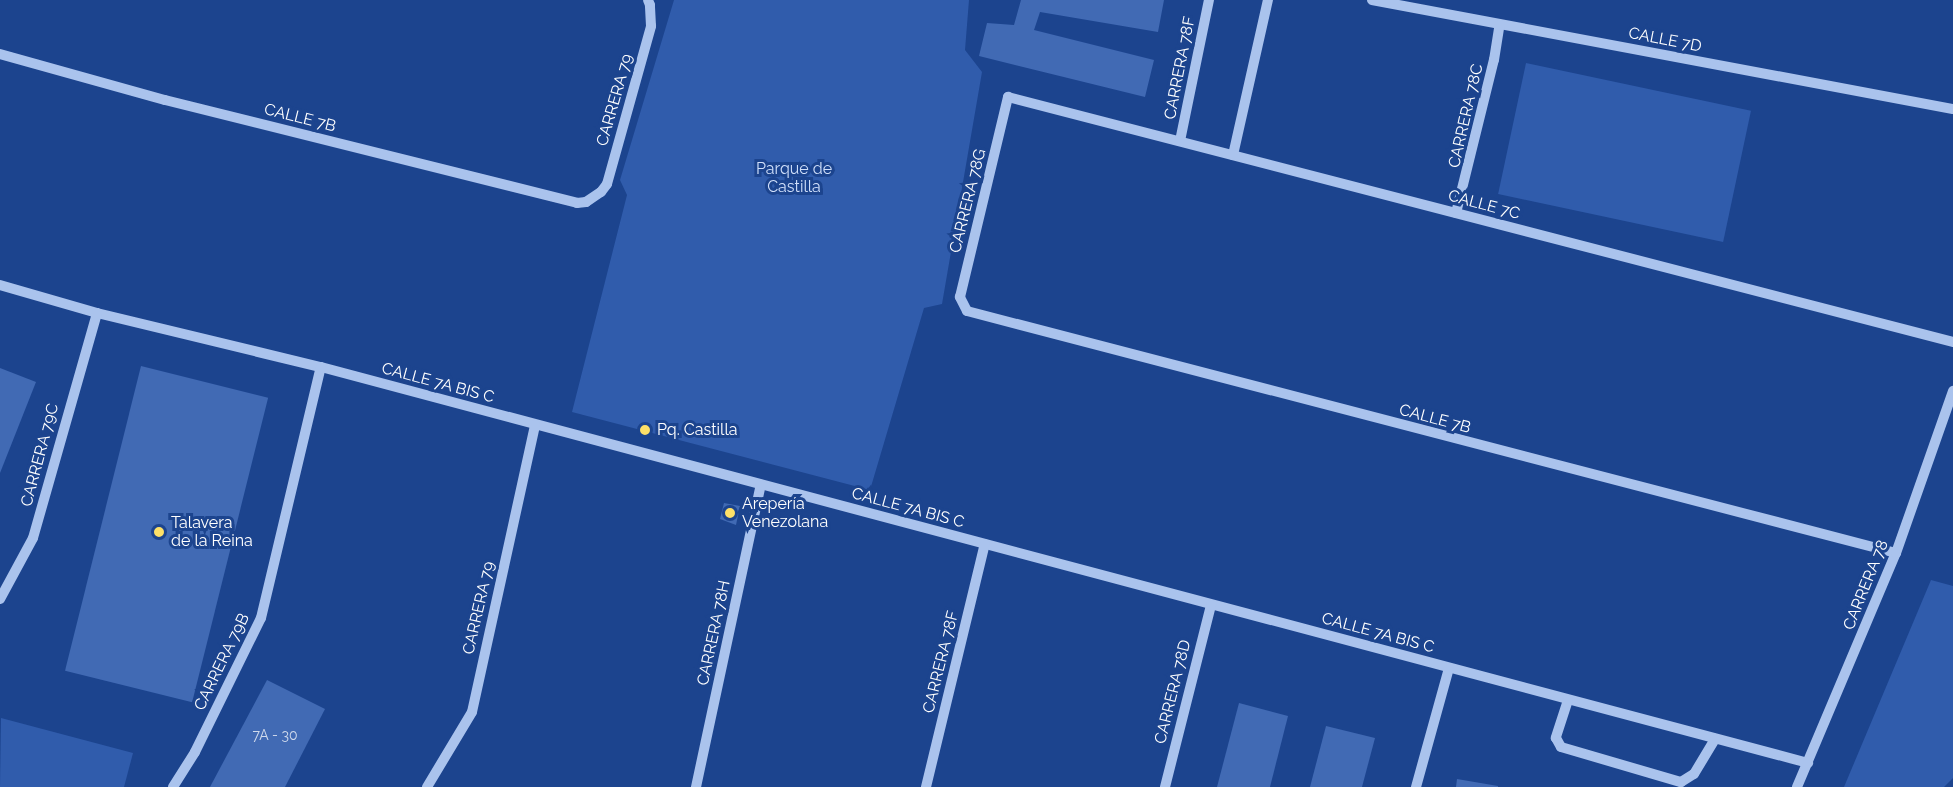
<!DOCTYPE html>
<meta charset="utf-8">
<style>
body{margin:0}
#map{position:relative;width:1953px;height:787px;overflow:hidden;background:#1c448e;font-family:Raleway,sans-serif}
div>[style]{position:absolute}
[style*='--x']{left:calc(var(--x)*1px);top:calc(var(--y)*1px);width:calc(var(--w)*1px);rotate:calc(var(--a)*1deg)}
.green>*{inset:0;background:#305cac;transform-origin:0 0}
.building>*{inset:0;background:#416ab4;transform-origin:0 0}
.minor>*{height:10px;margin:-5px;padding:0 5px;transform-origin:5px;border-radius:5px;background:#aac3ed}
.dots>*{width:16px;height:16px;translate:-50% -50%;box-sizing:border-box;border:3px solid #1c448e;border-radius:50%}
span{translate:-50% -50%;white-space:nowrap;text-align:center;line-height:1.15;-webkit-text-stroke:6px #1c448e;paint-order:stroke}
.number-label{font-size:14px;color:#d0daec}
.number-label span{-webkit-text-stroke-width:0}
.street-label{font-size:16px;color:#fff}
.park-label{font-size:16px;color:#d0dffa}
.poi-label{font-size:16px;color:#fff}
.left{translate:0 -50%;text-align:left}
</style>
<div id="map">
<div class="green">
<i style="clip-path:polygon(674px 0,969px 0,965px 50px,982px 72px,942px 304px,924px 308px,870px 490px,572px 412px,627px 195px,620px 180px)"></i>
<i style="left:1526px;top:63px;width:230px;height:134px;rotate:12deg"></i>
<i style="clip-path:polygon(1931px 580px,1953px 586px,1953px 778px,1944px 787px,1844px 787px)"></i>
<i style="clip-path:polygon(1px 718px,133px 753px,124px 787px,0 787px)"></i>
</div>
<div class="building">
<i style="clip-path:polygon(1021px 0,1164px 0,1158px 32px,1040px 12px,1034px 30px,1154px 60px,1145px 97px,979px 56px,987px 23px,1014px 25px)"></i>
<i style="left:141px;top:366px;width:131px;height:314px;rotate:14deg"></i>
<i style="clip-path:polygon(0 368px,36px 382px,0 473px)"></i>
<i style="clip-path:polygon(724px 503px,740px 506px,736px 525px,720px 519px)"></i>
<i style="clip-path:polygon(267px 680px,325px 709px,285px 787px,210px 787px)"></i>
<i style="clip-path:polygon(1239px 703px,1288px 716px,1270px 787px,1217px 787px)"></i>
<i style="clip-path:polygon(1326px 726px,1375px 738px,1362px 787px,1310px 787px)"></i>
<i style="clip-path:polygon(1457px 779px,1498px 786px,1498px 787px,1456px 787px)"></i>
</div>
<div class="minor">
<i style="--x:1372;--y:0;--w:591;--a:10.63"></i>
<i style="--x:0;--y:54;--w:171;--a:15.6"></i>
<i style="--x:165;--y:100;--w:425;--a:14"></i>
<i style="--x:577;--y:203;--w:9;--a:-6"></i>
<i style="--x:586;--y:202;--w:18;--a:-34"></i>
<i style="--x:601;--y:192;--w:10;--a:-53"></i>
<i style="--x:607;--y:184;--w:164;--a:-74.4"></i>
<i style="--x:651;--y:26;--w:21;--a:-93"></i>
<i style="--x:650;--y:5;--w:5;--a:-112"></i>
<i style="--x:1180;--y:141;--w:144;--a:-78.4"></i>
<i style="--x:1233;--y:155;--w:159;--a:-77.3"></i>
<i style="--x:1456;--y:213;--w:158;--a:-76.1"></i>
<i style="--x:1494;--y:60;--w:36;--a:-81"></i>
<i style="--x:0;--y:285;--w:101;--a:16.1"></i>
<i style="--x:97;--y:313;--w:230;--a:13.6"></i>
<i style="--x:321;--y:367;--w:1539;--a:14.91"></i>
<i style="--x:1896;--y:553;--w:960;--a:-165.4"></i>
<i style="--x:967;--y:311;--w:16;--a:-117"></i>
<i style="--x:960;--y:297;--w:206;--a:-76.5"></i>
<i style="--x:1008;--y:97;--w:976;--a:14.53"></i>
<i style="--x:0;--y:599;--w:69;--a:-61.6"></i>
<i style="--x:33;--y:538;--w:234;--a:-74.1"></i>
<i style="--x:1568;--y:700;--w:40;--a:108"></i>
<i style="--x:1556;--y:738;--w:10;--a:61"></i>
<i style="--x:1561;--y:747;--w:125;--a:16.3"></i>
<i style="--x:1681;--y:782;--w:15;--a:-32"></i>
<i style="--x:1694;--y:774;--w:41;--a:-59"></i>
<i style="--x:173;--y:787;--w:41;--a:-57.8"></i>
<i style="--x:195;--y:752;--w:149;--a:-63.8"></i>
<i style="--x:261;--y:618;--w:258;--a:-76.6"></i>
<i style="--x:427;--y:787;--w:87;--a:-59"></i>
<i style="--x:472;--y:712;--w:294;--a:-77.6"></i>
<i style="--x:696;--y:787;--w:309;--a:-77.9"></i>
<i style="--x:926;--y:787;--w:250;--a:-76.4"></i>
<i style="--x:1165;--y:787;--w:188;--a:-75.8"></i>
<i style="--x:1416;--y:787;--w:123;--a:-74.5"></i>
<i style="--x:1797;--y:787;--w:254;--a:-67.1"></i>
<i style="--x:1896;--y:553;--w:172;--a:-70.6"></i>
</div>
<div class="dots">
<i style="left:645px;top:430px;background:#fde068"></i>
<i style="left:730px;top:513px;background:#fde068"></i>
<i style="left:159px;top:532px;background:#fde068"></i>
</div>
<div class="number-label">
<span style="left:275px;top:735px">7A - 30</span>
</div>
<div class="street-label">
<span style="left:1665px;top:40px;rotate:11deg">CALLE 7D</span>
<span style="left:1180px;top:68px;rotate:-79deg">CARRERA 78F</span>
<span style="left:615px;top:100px;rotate:-74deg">CARRERA 79</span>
<span style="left:1466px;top:116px;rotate:-77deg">CARRERA 78C</span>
<span style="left:300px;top:118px;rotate:14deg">CALLE 7B</span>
<span style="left:968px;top:201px;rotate:-76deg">CARRERA 78G</span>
<span style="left:1484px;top:205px;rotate:15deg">CALLE 7C</span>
<span style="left:438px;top:383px;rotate:15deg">CALLE 7A BIS C</span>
<span style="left:1435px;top:419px;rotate:15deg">CALLE 7B</span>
<span style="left:40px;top:455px;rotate:-75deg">CARRERA 79C</span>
<span style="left:908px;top:508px;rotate:15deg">CALLE 7A BIS C</span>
<span style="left:1866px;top:585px;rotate:-68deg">CARRERA 78</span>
<span style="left:479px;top:608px;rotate:-77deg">CARRERA 79</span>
<span style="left:714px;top:633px;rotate:-78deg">CARRERA 78H</span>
<span style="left:1378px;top:633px;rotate:15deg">CALLE 7A BIS C</span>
<span style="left:222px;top:662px;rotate:-64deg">CARRERA 79B</span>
<span style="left:941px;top:662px;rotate:-76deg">CARRERA 78F</span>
<span style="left:1173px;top:692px;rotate:-76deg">CARRERA 78D</span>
</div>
<div class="park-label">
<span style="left:794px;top:178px">Parque de<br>Castilla</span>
</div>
<div class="poi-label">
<span class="left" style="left:657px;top:430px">Pq. Castilla</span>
<span class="left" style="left:742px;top:513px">Arepería<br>Venezolana</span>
<span class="left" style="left:171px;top:532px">Talavera<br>de la Reina</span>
</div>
</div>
